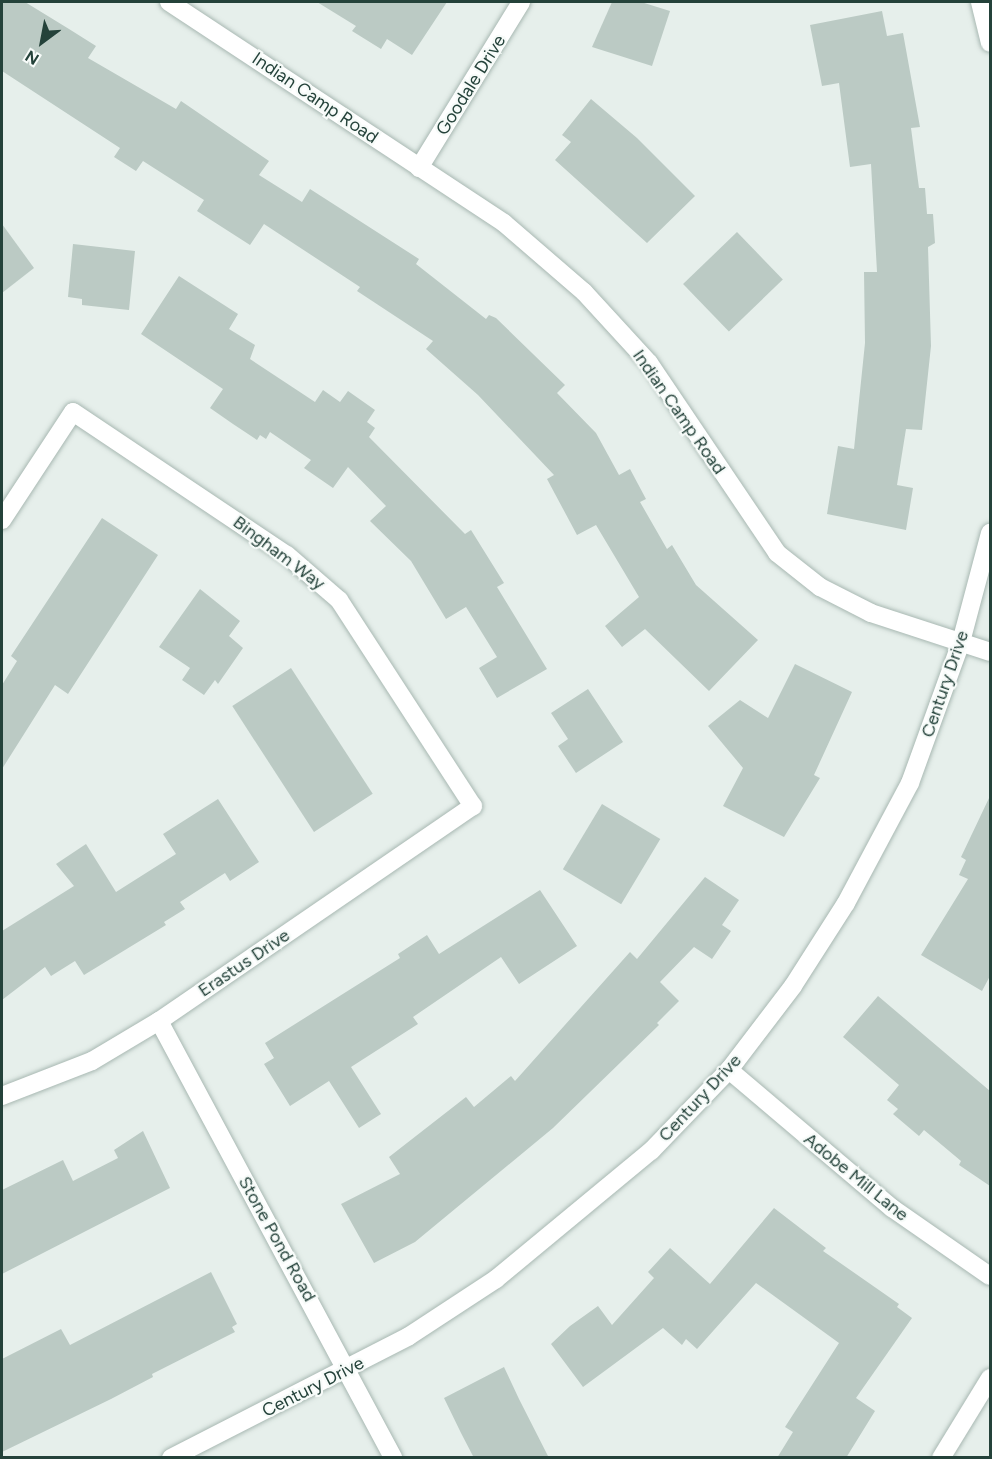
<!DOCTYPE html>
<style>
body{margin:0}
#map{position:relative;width:992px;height:1459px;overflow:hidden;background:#e6efeb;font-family:Figtree,sans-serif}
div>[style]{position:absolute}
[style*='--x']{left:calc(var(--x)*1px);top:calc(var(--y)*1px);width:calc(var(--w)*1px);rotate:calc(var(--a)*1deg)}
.building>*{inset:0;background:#bbcac4;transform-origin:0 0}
.roads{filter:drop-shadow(0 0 2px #a8b8b2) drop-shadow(0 0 2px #a8b8b2)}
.minor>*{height:18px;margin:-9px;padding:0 9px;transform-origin:9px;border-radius:9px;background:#fff}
span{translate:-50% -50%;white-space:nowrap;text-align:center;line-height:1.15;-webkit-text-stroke:4.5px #f7fbf9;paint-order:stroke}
.street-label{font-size:18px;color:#24423a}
.frame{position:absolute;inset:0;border:3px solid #24423a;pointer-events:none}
.north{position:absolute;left:12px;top:12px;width:60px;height:60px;-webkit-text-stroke:4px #f7fbf9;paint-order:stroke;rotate:212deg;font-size:16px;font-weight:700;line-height:24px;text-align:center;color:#24423a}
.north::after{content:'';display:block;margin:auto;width:21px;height:27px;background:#24423a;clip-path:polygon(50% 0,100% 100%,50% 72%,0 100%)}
</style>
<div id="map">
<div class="building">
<i style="clip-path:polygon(2px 2px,25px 2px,69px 29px,96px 46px,88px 58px,176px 109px,181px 101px,269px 161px,259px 175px,302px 202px,310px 189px,419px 259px,416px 264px,486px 319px,489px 315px,496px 318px,565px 385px,557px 393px,596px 433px,619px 475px,630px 469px,646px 499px,640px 502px,667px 549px,672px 545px,696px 585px,758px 640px,709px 691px,645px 629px,622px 647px,605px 626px,639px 597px,596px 525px,577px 535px,547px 479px,554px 475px,478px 395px,426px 349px,433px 341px,357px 291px,360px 287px,264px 224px,250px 245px,197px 211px,204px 200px,143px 161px,136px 171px,114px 157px,120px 148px,2px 71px)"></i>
<i style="clip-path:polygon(317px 2px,447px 2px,412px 55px,387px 39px,381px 49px,352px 31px,356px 26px)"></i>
<i style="clip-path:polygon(612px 2px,641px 2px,670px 11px,652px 66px,592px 47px)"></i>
<i style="clip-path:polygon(882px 11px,887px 36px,903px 33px,920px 127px,911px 128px,919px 188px,925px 188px,927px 214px,933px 214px,935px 243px,928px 247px,931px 346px,922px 430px,906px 429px,897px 485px,913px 488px,906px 530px,827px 514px,838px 446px,854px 449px,865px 343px,864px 272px,877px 272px,871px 164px,850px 167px,839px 83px,822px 86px,810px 25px)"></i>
<i style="clip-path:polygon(591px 99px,637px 138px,695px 196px,647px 243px,555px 160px,571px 142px,562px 135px)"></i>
<i style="clip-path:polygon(2px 224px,34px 268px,2px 293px)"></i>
<i style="left:737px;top:232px;width:66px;height:75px;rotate:46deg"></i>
<i style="clip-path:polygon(73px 244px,135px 251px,129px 310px,82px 305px,82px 299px,68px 297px)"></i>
<i style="clip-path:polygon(179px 276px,238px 314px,229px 329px,255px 345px,250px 359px,315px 402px,323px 390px,340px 402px,348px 391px,375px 410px,367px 422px,375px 428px,369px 437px,465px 534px,471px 530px,504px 583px,497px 587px,547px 669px,497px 698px,479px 668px,497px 657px,466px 607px,446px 619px,411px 561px,370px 521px,386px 506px,348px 467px,333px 488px,304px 468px,311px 460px,270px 432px,266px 439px,260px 435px,257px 440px,233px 424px,210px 408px,223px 389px,141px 334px)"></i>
<i style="clip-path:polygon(102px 518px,158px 555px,68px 694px,55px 685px,2px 769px,2px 685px,17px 661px,11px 656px)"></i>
<i style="clip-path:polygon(200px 589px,240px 621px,229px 636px,243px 648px,218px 684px,215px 680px,204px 695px,182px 680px,190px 668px,159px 647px)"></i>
<i style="clip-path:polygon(795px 664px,852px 692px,814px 775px,820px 778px,784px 837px,723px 806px,743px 768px,708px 726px,740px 700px,768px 718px)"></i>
<i style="left:291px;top:668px;width:150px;height:70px;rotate:57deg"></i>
<i style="clip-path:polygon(588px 689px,623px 742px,576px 773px,558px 746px,568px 739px,551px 713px)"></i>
<i style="clip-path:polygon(990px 796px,990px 976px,982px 991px,921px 955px,968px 879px,959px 875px,966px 860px,961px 857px)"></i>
<i style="clip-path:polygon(218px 799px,259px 862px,230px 881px,225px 873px,180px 902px,185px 909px,164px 922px,166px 925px,84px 975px,75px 961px,51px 976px,45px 967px,2px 1000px,2px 931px,74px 886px,56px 864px,86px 844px,116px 892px,176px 854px,163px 834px)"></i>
<i style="left:602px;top:804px;width:68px;height:76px;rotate:31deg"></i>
<i style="clip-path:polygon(705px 877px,739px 900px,722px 925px,731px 931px,712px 959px,694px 947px,660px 982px,679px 1001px,657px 1023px,659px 1025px,553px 1128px,415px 1242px,374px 1263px,341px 1204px,400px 1174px,389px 1157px,466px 1097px,474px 1107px,511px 1076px,515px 1081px,630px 952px,637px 959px)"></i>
<i style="clip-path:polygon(540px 890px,577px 946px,519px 984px,501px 957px,413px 1017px,418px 1024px,351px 1067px,381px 1114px,359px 1128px,329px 1081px,290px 1106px,264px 1064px,274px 1058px,265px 1043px,400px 958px,398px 954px,427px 935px,439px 954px)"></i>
<i style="clip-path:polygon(878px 996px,990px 1091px,990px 1186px,959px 1165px,961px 1161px,924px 1130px,919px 1136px,893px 1114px,898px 1109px,887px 1100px,899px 1085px,843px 1037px)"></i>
<i style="clip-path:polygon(143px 1131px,170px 1188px,2px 1274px,2px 1190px,63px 1160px,73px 1181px,118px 1158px,114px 1150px)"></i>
<i style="clip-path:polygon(774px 1208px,826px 1248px,823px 1251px,899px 1304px,897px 1307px,912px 1318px,856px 1398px,875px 1411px,846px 1458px,777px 1458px,793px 1432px,785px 1427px,839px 1343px,756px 1283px,697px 1349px,686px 1339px,682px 1345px,663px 1328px,583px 1387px,551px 1344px,570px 1326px,598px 1306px,612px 1325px,654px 1278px,648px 1272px,670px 1248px,710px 1284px)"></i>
<i style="clip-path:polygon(211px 1272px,237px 1324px,232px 1327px,235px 1332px,152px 1374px,153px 1377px,111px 1399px,2px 1452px,2px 1359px,61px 1329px,70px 1345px)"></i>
<i style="clip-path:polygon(504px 1367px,519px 1399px,549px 1458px,474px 1458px,461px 1433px,444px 1398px)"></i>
</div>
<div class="roads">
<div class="minor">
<i style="--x:169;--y:2;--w:401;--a:33.4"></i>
<i style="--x:504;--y:223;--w:106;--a:40.8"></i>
<i style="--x:584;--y:292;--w:96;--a:47.5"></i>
<i style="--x:649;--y:363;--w:229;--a:56"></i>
<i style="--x:777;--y:553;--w:55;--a:38.3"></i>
<i style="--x:820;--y:587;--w:57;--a:27"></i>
<i style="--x:871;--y:613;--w:125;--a:18.1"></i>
<i style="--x:980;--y:2;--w:42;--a:76.3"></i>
<i style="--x:419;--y:168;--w:195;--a:-58.4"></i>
<i style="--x:2;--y:520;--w:129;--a:-56.7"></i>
<i style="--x:73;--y:412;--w:257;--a:33.8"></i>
<i style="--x:287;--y:555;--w:69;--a:40.9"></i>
<i style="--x:339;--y:600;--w:246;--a:57"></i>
<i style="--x:473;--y:806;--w:381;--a:145.6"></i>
<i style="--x:159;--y:1021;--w:78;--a:149.2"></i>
<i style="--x:92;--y:1061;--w:97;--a:158.7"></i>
<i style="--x:159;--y:1021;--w:496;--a:61.8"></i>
<i style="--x:729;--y:1070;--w:214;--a:40.3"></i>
<i style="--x:892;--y:1208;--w:119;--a:34.8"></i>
<i style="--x:171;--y:1458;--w:267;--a:-27.1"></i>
<i style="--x:409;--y:1336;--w:104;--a:-33.2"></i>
<i style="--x:496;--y:1279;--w:201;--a:-39.6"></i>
<i style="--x:651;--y:1151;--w:112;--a:-46.1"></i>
<i style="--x:729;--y:1070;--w:106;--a:-52.7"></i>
<i style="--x:793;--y:986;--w:98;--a:-57.4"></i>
<i style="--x:846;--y:903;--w:136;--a:-61.9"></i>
<i style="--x:910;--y:783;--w:150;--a:-70.1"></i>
<i style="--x:961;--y:642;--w:113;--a:-75.1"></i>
<i style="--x:941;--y:1458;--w:94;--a:-58.5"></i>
</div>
</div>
<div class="street-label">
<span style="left:471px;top:85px;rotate:-58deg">Goodale Drive</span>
<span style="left:315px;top:98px;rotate:34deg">Indian Camp Road</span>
<span style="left:679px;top:412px;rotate:55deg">Indian Camp Road</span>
<span style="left:279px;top:553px;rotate:37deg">Bingham Way</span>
<span style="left:945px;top:684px;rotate:-71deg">Century Drive</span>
<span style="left:244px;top:963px;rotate:-34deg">Erastus Drive</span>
<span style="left:700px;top:1098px;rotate:-47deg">Century Drive</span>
<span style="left:856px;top:1177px;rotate:39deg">Adobe Mill Lane</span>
<span style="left:277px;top:1239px;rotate:61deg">Stone Pond Road</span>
<span style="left:313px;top:1387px;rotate:-27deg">Century Drive</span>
</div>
<div class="frame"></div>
<div class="north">N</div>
</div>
